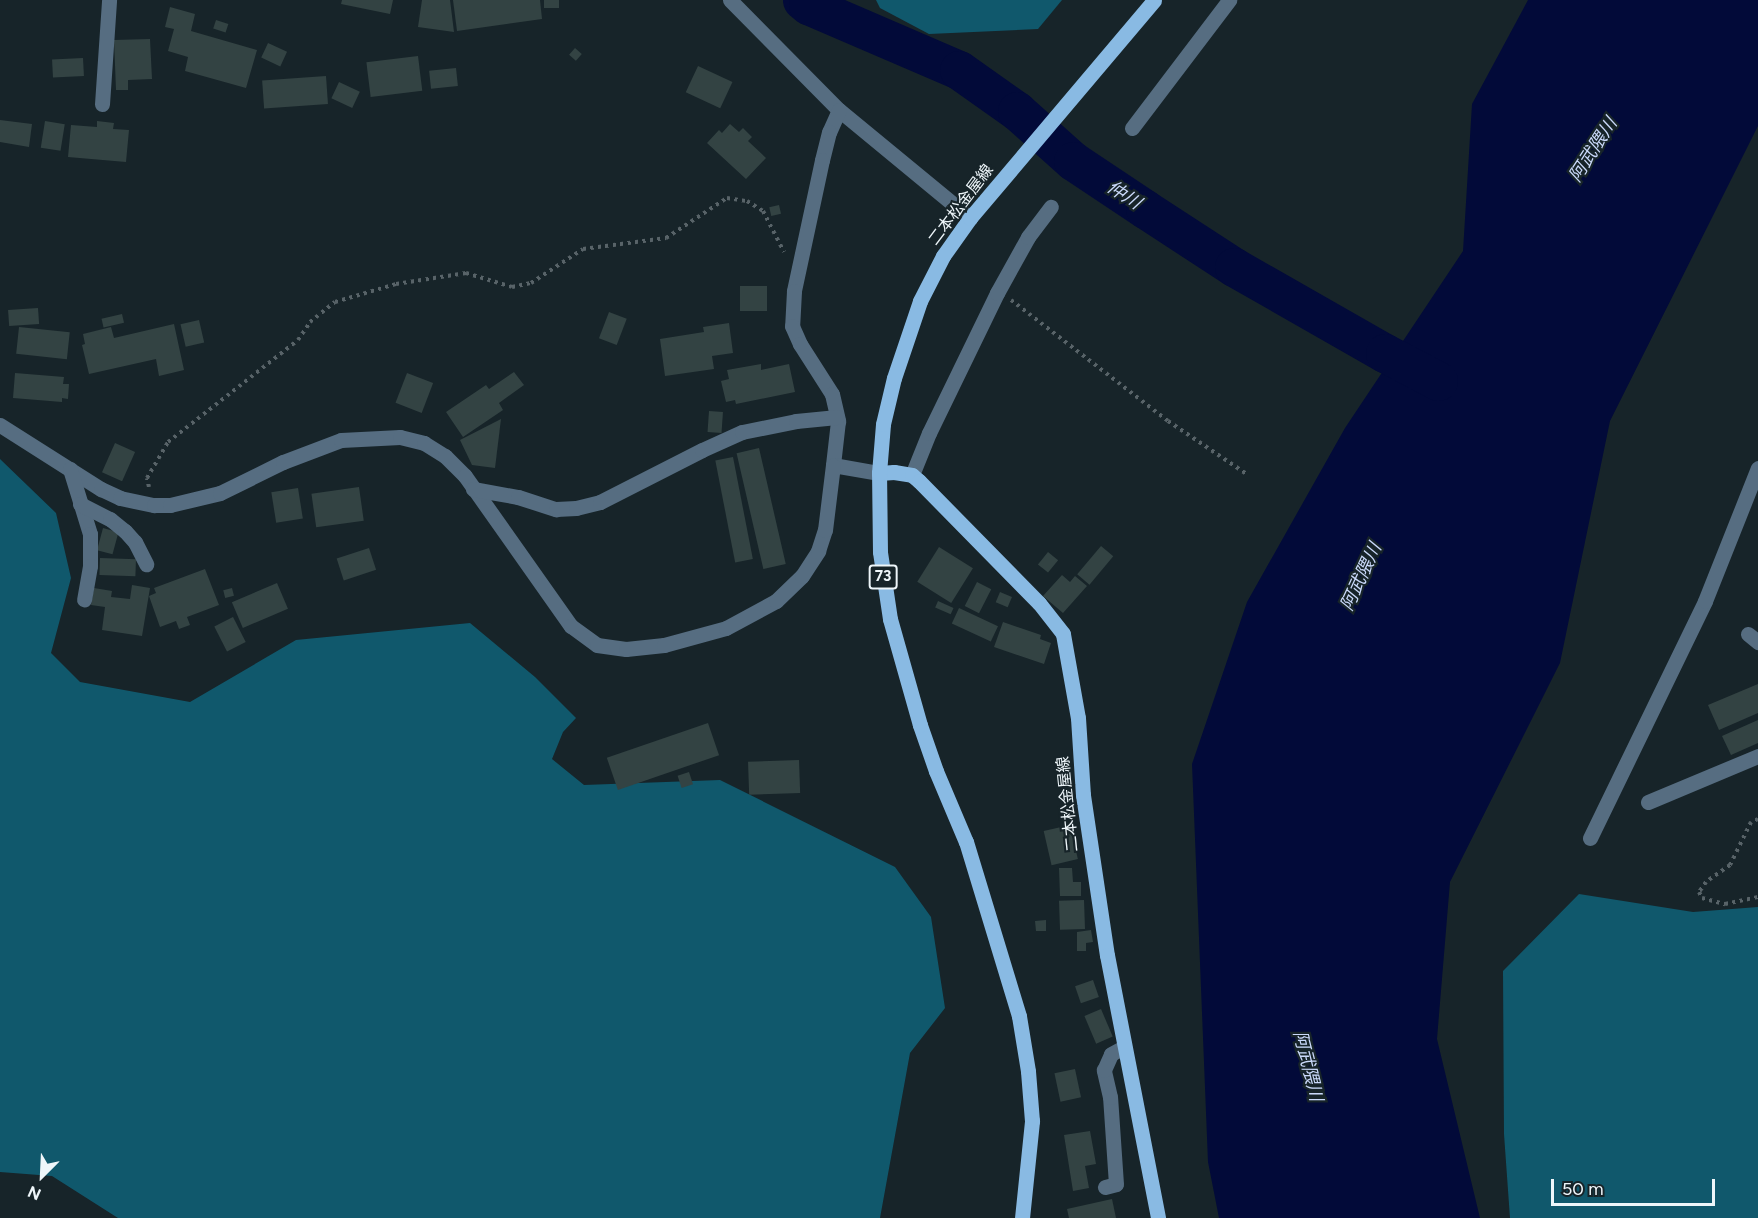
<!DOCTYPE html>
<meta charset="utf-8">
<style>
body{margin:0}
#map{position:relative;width:1758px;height:1218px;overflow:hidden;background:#172429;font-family:Figtree,"Noto Sans JP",sans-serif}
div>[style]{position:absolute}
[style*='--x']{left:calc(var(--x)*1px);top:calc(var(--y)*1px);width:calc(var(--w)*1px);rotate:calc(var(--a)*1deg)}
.forest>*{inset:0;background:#10586c}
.water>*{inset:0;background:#020a39}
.river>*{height:39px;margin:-19.5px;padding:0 19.5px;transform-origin:19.5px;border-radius:19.5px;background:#020a39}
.building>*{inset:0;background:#334343;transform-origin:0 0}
.path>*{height:4px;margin-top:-2px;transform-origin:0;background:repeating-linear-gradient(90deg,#586368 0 3px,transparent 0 7.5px)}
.minor>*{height:15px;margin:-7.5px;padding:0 7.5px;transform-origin:7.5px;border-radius:7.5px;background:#566d81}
.major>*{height:15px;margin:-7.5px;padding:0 7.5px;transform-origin:7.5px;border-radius:7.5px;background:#89bae3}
span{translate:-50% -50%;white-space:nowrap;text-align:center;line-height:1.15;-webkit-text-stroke:4.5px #172429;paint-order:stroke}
.shield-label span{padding:2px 4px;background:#172429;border:2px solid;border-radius:4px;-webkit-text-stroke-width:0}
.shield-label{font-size:15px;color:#eef6fa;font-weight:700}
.street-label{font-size:16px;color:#eef6fa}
.water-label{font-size:18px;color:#cad9fa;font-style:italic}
.north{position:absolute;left:12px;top:1146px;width:60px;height:60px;-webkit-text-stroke:4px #172429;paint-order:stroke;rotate:204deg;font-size:16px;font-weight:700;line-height:24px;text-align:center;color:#eef6fa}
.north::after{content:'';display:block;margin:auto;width:21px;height:27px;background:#eef6fa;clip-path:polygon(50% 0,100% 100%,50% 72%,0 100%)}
.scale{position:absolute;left:1551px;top:1179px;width:164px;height:27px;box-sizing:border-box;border:3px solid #eef6fa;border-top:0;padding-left:8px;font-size:18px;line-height:21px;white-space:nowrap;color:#eef6fa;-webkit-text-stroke:4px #172429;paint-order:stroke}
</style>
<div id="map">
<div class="forest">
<i style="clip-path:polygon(876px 0,1062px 0,1038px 29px,929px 34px,880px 8px)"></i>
<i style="clip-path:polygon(0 459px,56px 513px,71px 578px,51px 653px,80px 682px,190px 702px,296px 640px,470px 623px,535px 677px,576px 718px,563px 732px,552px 759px,584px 785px,720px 780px,895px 867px,931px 917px,945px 1008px,910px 1053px,880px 1218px,118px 1218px,52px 1176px,0 1172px)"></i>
<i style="clip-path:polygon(1579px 894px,1693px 912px,1758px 907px,1758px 1218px,1510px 1218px,1504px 1134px,1503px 971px)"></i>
</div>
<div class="water">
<i style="clip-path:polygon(1528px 0,1758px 0,1758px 126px,1610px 421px,1560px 663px,1450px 882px,1437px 1039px,1480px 1218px,1219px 1218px,1208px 1162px,1192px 764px,1247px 602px,1345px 428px,1463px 251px,1472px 104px)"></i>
</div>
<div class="river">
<i style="--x:802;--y:0;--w:8;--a:40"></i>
<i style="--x:808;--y:5;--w:164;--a:23.3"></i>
<i style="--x:959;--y:70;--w:71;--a:35.3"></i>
<i style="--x:1017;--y:111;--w:75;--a:41.8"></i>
<i style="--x:1073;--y:161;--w:87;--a:33.7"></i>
<i style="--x:1145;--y:209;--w:106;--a:33.1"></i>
<i style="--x:1234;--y:267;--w:174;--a:29.7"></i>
<i style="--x:1385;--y:353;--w:60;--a:27.8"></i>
</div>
<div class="building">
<i style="clip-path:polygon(342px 0,393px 0,390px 14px,341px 4px)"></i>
<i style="clip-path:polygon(422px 0,450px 0,454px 32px,418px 27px)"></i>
<i style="clip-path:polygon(453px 0,540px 0,542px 19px,457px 31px)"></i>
<i style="left:544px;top:0;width:15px;height:8px"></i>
<i style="clip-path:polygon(170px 7px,195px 14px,191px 31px,257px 50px,246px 88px,185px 71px,188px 57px,168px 51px,174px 29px,165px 27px)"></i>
<i style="left:216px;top:20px;width:13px;height:9px;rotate:18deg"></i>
<i style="clip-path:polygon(150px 39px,152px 79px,128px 80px,128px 90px,116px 90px,114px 40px)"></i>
<i style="left:268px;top:43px;width:21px;height:16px;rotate:25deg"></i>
<i style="left:575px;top:48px;width:9px;height:9px;rotate:41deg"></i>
<i style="left:418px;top:56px;width:35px;height:52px;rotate:83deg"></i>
<i style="left:83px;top:58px;width:18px;height:31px;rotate:87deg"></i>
<i style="left:698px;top:66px;width:38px;height:29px;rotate:25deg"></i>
<i style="left:456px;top:68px;width:18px;height:27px;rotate:84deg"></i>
<i style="left:326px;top:76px;width:28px;height:64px;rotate:86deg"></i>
<i style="left:339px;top:82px;width:23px;height:18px;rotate:25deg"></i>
<i style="clip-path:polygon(0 120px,32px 124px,29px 147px,0 142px)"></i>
<i style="left:45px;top:121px;width:20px;height:27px;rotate:9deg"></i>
<i style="clip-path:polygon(97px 121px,114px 123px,113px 129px,129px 130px,126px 162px,68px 157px,71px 125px,97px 127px)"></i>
<i style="clip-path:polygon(730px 124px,739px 132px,743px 128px,752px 137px,748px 141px,766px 158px,746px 179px,707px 143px,719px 130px,722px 133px)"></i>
<i style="left:779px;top:205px;width:9px;height:10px;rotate:77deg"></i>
<i style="left:740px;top:286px;width:27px;height:25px"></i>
<i style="left:38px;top:308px;width:16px;height:30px;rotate:86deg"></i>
<i style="left:609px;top:312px;width:19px;height:28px;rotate:21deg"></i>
<i style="left:122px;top:314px;width:9px;height:21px;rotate:77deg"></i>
<i style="left:199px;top:320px;width:23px;height:19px;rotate:77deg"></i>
<i style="clip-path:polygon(729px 323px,733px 353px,712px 356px,714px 369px,665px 376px,660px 339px,704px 332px,703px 327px)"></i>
<i style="clip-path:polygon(174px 324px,184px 370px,159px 376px,156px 359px,89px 374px,82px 345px,85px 344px,83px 334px,111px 327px,114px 338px)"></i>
<i style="left:19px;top:327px;width:51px;height:27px;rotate:6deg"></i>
<i style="clip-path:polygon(761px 364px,761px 370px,789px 364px,795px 392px,736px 404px,735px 400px,726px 402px,721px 381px,729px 379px,727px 370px)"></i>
<i style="clip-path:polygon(514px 372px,524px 385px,499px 403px,503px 410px,463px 437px,446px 412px,486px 385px,489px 389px)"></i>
<i style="clip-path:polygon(15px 373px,64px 377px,63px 384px,69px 384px,68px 399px,62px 398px,62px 402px,13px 398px)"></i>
<i style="left:407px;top:373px;width:28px;height:32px;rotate:21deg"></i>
<i style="left:709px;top:411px;width:14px;height:21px;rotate:4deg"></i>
<i style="clip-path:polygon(501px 419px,495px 468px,472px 465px,460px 440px)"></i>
<i style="left:115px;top:443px;width:22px;height:32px;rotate:24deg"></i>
<i style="left:759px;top:448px;width:119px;height:23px;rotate:77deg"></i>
<i style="left:733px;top:457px;width:104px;height:18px;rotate:79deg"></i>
<i style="left:359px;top:487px;width:34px;height:48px;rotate:82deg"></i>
<i style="left:298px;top:488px;width:31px;height:27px;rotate:81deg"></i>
<i style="left:103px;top:528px;width:16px;height:23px;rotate:15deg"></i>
<i style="left:1101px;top:546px;width:16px;height:37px;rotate:40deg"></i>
<i style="left:939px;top:547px;width:40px;height:41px;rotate:32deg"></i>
<i style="left:369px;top:548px;width:23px;height:34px;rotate:72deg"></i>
<i style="left:1048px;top:552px;width:13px;height:16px;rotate:39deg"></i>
<i style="left:100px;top:558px;width:36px;height:17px;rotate:2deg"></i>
<i style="clip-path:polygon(205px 569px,219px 605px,187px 617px,190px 625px,179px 629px,176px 621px,160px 627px,149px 596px,156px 593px,154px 588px)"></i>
<i style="clip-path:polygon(1062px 575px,1070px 582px,1075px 576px,1087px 586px,1063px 613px,1043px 596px)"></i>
<i style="left:977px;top:582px;width:16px;height:27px;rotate:27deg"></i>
<i style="left:277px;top:583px;width:28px;height:49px;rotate:67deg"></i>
<i style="clip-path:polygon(132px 585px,150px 588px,142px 636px,102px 630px,105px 607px,91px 605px,94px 588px,112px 591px,111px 597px,130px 599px)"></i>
<i style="left:232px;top:588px;width:8px;height:9px;rotate:76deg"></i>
<i style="left:1000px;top:592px;width:13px;height:11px;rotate:23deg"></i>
<i style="left:938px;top:601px;width:17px;height:7px;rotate:24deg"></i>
<i style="left:959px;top:608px;width:43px;height:17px;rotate:25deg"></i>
<i style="left:233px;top:617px;width:28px;height:21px;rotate:63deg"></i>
<i style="clip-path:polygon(1003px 622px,1041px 635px,1040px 639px,1051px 643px,1044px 664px,994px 647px)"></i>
<i style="clip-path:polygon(1758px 684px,1758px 713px,1719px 730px,1708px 705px)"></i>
<i style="clip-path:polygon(1758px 720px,1758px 743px,1731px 755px,1722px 736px)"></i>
<i style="left:708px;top:723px;width:34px;height:107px;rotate:71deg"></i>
<i style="left:799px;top:760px;width:33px;height:51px;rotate:88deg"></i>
<i style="left:689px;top:772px;width:13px;height:12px;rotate:72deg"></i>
<i style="left:1070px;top:825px;width:35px;height:27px;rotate:77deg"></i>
<i style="clip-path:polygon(1059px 868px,1072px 868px,1073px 882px,1081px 882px,1081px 896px,1060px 896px)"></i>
<i style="left:1084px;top:900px;width:29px;height:25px;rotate:88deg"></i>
<i style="clip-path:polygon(1046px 920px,1046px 931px,1036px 931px,1035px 921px)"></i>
<i style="clip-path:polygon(1091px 930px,1093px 942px,1086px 943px,1086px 951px,1077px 951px,1077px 932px)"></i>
<i style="left:1093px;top:980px;width:18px;height:19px;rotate:71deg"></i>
<i style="left:1101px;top:1009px;width:30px;height:18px;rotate:67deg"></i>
<i style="left:1075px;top:1069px;width:29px;height:21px;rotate:78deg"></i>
<i style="clip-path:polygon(1090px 1131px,1096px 1164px,1085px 1166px,1089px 1188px,1073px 1191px,1064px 1135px)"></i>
<i style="clip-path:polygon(1112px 1199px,1116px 1218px,1069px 1218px,1067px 1209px)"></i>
</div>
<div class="path">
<i style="--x:1011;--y:300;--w:198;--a:37.6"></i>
<i style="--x:1168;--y:421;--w:97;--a:34"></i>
<i style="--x:149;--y:487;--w:9;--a:-103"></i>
<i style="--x:147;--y:478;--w:42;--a:-59.7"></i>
<i style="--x:168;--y:442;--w:165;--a:-38.1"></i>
<i style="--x:298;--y:340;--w:22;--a:-56"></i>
<i style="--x:310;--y:322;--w:32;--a:-39"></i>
<i style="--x:335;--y:302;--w:64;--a:-16.4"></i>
<i style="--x:396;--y:284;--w:71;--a:-8.9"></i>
<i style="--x:466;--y:273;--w:48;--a:16.9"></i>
<i style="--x:512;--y:287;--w:19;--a:-12"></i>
<i style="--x:531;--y:283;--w:62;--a:-33.2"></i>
<i style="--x:583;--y:249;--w:84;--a:-7.5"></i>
<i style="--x:666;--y:238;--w:73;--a:-33.3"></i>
<i style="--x:727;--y:198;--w:20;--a:9"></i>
<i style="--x:747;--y:201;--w:19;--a:32"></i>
<i style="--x:763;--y:211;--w:46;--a:62.9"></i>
<i style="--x:1758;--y:819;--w:8;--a:157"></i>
<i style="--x:1751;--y:822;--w:48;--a:116"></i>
<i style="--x:1730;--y:865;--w:29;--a:145"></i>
<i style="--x:1706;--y:882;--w:12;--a:125"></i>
<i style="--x:1699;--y:892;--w:7;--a:63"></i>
<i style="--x:1702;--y:898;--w:24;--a:15"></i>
<i style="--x:1725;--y:904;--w:34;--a:-12"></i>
</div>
<div class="minor">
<i style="--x:730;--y:0;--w:155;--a:45.3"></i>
<i style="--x:839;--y:110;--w:170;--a:39.5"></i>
<i style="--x:102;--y:104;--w:104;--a:-86.1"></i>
<i style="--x:839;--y:110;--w:24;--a:114"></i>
<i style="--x:829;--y:132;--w:29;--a:104"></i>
<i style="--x:822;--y:160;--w:134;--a:102.1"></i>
<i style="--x:794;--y:291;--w:35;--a:93"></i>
<i style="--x:792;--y:326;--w:20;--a:66"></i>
<i style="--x:800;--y:344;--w:59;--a:57.4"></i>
<i style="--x:832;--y:394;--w:28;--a:77"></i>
<i style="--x:838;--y:421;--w:44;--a:96.5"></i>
<i style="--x:833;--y:465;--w:47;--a:9.9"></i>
<i style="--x:1132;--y:128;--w:161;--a:-52.8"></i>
<i style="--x:0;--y:425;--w:120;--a:32.4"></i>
<i style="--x:101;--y:489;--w:21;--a:25"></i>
<i style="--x:120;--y:498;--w:35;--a:12"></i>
<i style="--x:154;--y:505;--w:16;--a:0"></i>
<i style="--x:170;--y:505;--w:51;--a:-13.5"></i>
<i style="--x:220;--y:493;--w:70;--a:-26.2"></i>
<i style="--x:283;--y:462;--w:62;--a:-20.8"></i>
<i style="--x:341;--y:440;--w:59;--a:-2.9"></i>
<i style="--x:400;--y:437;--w:25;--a:14"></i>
<i style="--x:424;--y:443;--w:25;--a:32"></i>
<i style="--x:445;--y:456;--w:28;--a:45"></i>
<i style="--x:465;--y:476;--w:184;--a:54.8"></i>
<i style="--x:571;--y:626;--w:32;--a:36"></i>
<i style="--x:597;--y:645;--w:29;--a:8"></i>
<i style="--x:626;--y:649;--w:38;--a:-6"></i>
<i style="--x:664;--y:645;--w:64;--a:-15.3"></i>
<i style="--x:726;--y:628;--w:57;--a:-28.4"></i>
<i style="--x:776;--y:601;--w:36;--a:-44"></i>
<i style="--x:802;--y:576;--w:30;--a:-57"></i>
<i style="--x:818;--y:551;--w:22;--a:-72"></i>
<i style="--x:825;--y:530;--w:65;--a:-83"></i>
<i style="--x:70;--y:469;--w:68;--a:72.9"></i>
<i style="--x:90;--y:534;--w:32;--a:90"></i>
<i style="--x:90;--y:566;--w:34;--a:100"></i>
<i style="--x:912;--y:475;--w:45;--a:-68"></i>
<i style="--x:929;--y:433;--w:156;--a:-64.1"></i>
<i style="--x:997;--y:293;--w:64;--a:-61"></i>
<i style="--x:1028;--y:237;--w:38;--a:-53"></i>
<i style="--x:473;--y:489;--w:46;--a:10.1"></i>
<i style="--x:518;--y:497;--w:40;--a:18"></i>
<i style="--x:556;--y:509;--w:20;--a:-3"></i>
<i style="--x:576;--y:508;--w:25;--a:-14"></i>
<i style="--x:600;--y:502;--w:114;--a:-27"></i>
<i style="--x:702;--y:450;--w:44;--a:-24.2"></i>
<i style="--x:742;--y:432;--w:55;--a:-11.5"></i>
<i style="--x:796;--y:421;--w:41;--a:-5.6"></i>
<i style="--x:80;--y:504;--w:34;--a:27"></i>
<i style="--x:110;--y:519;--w:19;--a:39"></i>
<i style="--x:125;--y:531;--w:15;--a:48"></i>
<i style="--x:135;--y:542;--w:25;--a:63"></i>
<i style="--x:1748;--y:634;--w:13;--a:39"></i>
<i style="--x:1648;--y:802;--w:119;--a:-22.7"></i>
<i style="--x:1590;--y:838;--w:263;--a:-64.1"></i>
<i style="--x:1705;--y:601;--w:143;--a:-68.3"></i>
<i style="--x:1105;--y:1187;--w:11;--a:-15"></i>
<i style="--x:1116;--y:1184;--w:87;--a:-93.9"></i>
<i style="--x:1110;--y:1097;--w:28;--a:-103"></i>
<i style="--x:1104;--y:1070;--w:17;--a:-66"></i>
<i style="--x:1111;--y:1054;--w:15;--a:-28"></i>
</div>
<div class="major">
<i style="--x:879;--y:473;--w:15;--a:-4"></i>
<i style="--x:894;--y:472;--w:18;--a:9"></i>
<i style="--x:912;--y:475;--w:9;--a:41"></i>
<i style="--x:919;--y:481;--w:171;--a:45.5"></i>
<i style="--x:1039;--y:603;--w:39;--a:52"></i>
<i style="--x:1063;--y:634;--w:85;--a:79.9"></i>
<i style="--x:1078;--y:718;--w:77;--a:86.3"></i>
<i style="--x:1083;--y:795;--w:162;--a:81.5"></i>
<i style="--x:1107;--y:955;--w:268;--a:79"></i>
<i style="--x:1022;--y:1218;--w:98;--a:-84.1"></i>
<i style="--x:1032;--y:1121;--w:50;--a:-94.6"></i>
<i style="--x:1028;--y:1071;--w:56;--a:-99.3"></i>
<i style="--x:1019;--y:1016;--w:182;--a:-106.9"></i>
<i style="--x:966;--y:842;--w:77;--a:-112.9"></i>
<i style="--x:936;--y:771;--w:49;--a:-109.2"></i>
<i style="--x:920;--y:725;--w:110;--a:-105.8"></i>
<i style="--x:890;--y:619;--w:68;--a:-98.5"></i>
<i style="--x:880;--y:552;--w:79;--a:-90.7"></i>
<i style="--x:879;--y:473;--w:49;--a:-85.3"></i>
<i style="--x:883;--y:424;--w:47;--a:-76.6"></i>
<i style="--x:894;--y:378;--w:81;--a:-71.3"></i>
<i style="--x:920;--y:301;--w:51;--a:-62.9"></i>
<i style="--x:943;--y:256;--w:47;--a:-54.6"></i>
<i style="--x:970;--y:218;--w:285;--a:-49.8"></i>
</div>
<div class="shield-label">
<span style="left:883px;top:577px">73</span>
</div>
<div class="street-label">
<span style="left:961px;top:205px;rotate:-53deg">二本松金屋線</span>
<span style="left:1068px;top:804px;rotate:-96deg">二本松金屋線</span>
</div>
<div class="water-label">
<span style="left:1593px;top:150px;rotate:-57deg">阿武隈川</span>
<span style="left:1124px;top:195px;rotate:33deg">仲川</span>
<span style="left:1361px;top:577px;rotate:-65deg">阿武隈川</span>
<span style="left:1308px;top:1066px;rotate:76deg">阿武隈川</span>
</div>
<div class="north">N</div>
<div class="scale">50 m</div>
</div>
